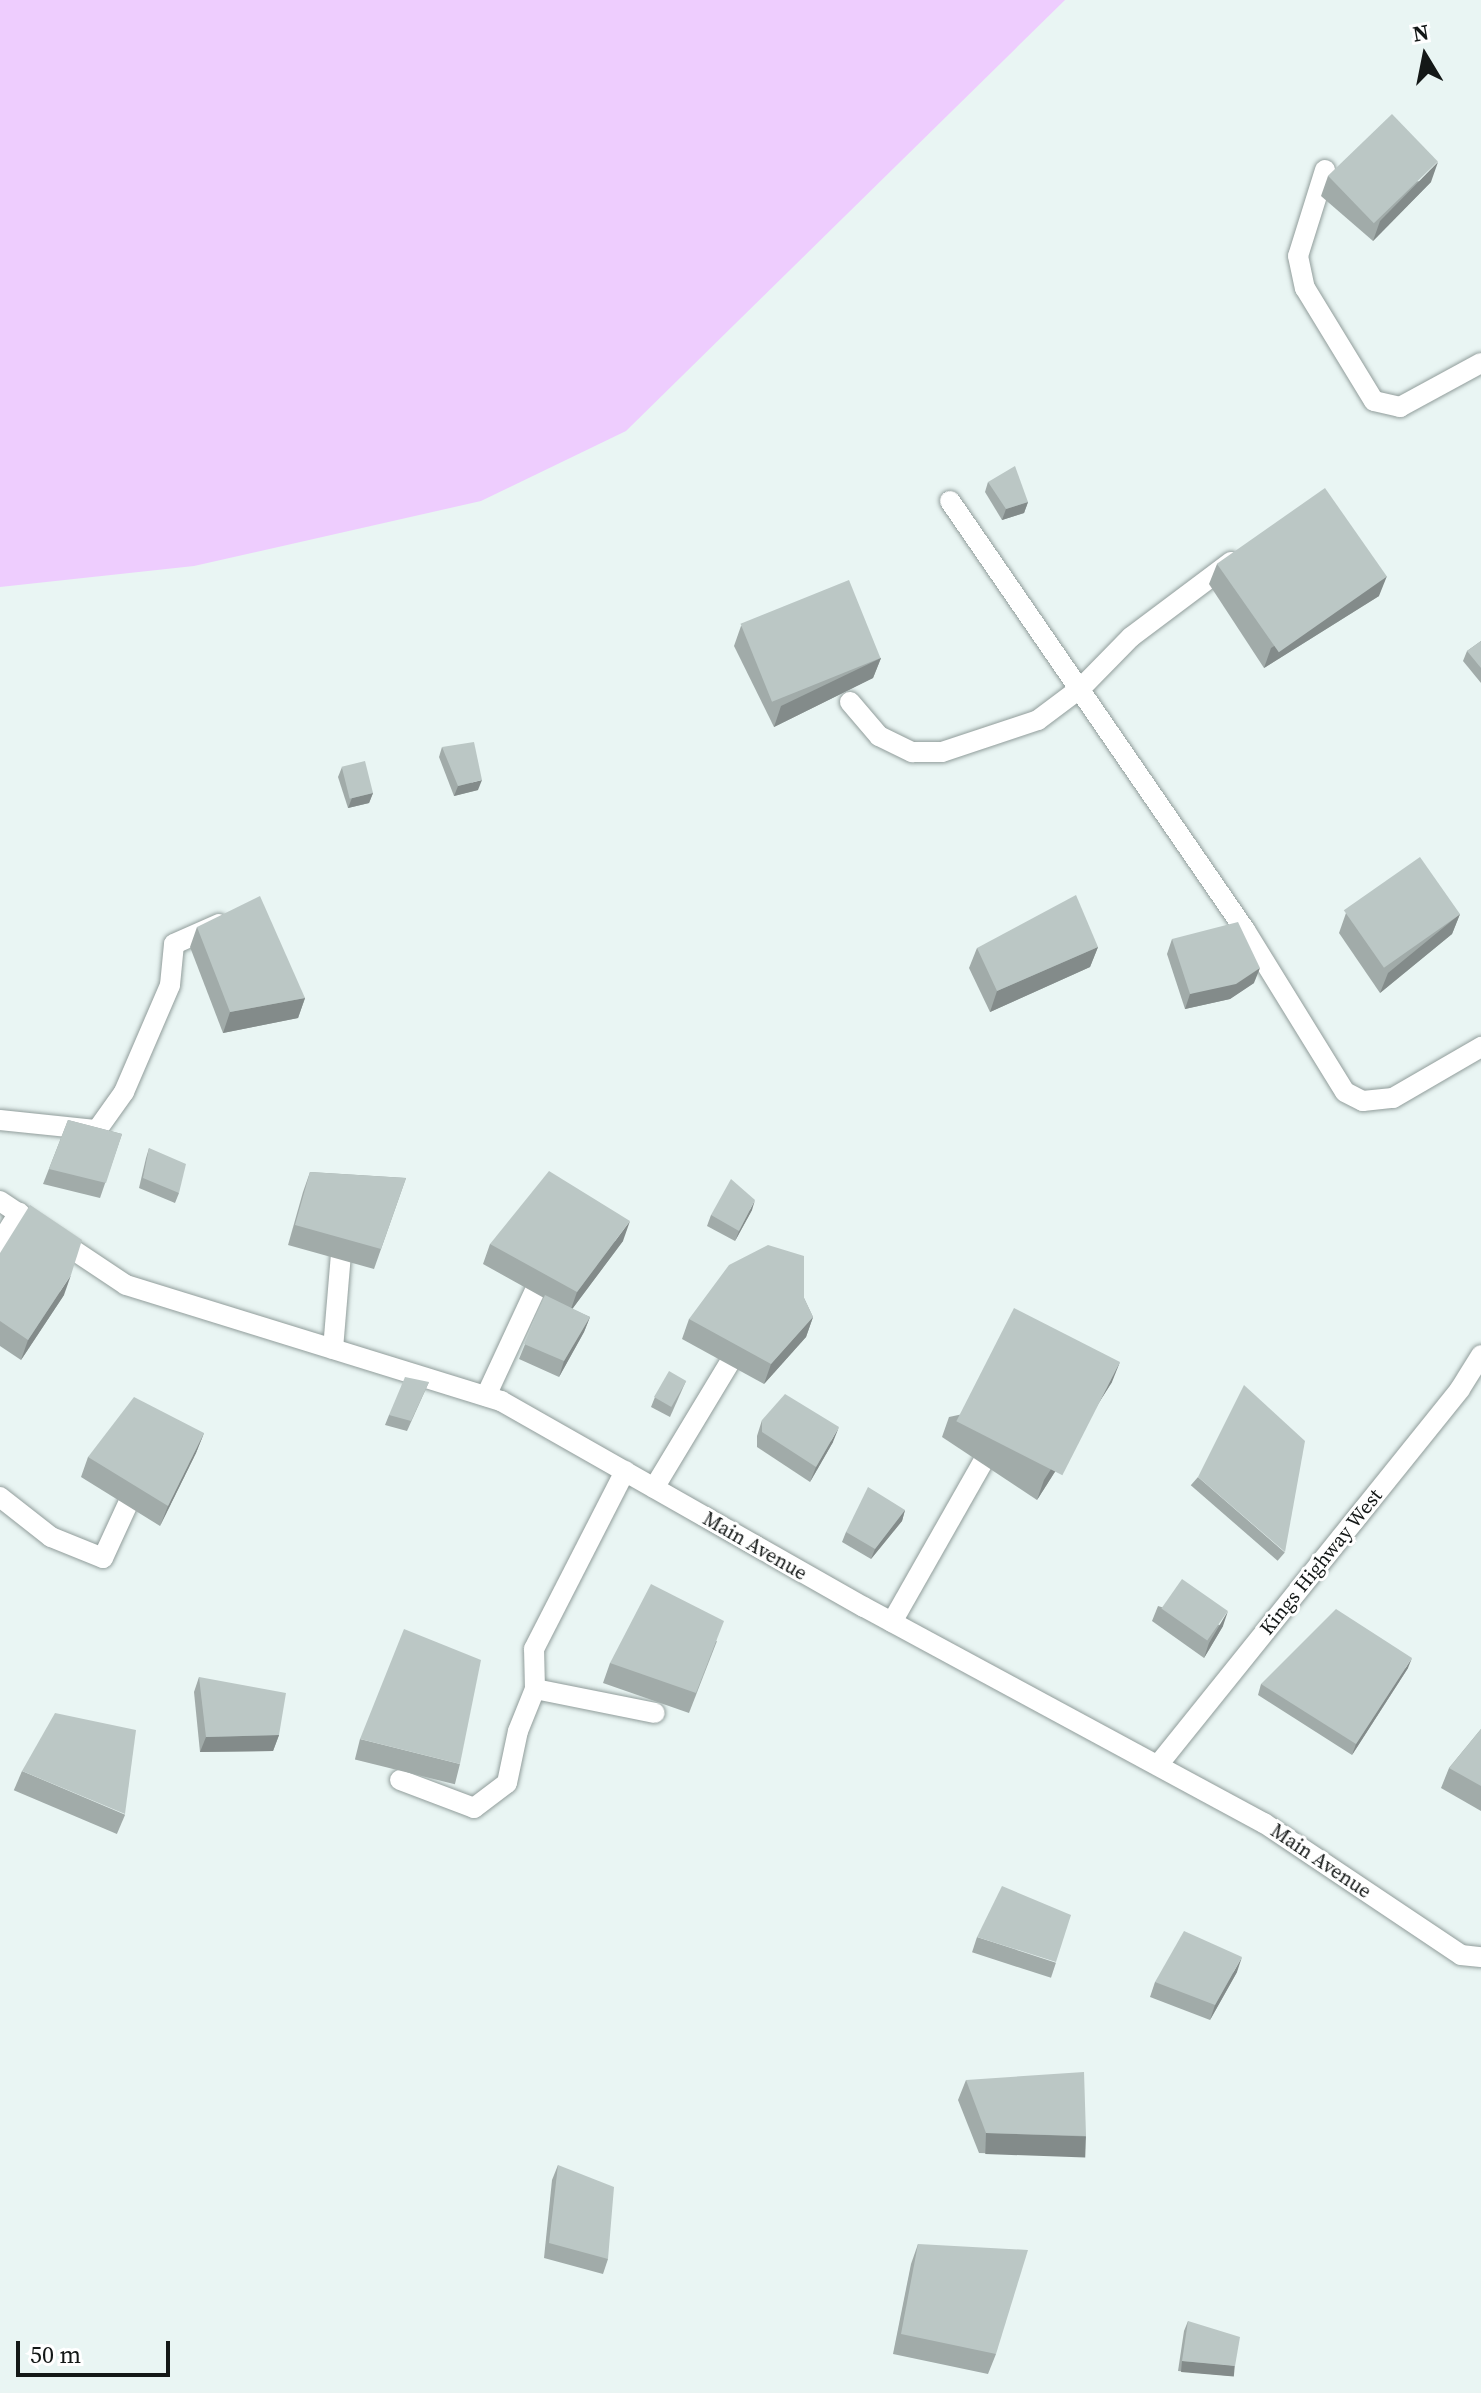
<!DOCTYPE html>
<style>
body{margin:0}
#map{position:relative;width:1481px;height:2393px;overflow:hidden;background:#e9f5f3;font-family:"Source Serif 4",serif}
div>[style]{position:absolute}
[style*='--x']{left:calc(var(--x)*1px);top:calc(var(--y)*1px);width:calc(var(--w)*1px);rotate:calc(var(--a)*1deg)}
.green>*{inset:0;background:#eecdfe}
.roads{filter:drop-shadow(0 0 2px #919d9b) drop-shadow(0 0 2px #919d9b)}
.minor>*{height:20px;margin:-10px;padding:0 10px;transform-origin:10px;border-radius:10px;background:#fff}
.wall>*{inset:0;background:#a1aba9;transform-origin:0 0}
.shaded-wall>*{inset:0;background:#838b8a;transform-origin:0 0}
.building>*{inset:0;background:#bbc7c5;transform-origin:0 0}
span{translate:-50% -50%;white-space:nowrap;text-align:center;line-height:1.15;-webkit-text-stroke:6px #fff;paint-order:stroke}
.street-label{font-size:20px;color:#141817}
.north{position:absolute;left:1385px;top:16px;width:80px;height:80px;-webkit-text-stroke:6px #fff;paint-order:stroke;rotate:350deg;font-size:22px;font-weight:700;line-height:32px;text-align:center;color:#141817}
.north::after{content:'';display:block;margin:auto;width:28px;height:36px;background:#141817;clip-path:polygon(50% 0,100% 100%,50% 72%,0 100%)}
.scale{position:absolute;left:16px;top:2341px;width:154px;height:36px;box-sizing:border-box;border:4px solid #141817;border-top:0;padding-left:10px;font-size:24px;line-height:28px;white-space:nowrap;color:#141817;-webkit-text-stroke:6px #fff;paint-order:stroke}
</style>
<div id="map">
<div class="green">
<i style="clip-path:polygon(0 0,1065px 0,626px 431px,481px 501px,194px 566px,0 587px)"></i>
</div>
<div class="roads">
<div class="minor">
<i style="--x:1325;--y:170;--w:90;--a:107.4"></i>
<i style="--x:1298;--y:256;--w:33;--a:78"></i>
<i style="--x:1305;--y:288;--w:132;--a:58.6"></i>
<i style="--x:1374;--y:401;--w:27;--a:13"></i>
<i style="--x:1400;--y:407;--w:92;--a:-28.5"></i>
<i style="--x:950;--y:501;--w:521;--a:55.49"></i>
<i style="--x:1245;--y:930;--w:190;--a:58.3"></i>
<i style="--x:1345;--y:1092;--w:20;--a:27"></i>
<i style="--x:1363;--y:1101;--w:30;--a:-6"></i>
<i style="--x:1393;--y:1098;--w:102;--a:-30.1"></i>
<i style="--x:850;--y:702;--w:45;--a:49.5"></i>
<i style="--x:879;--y:736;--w:37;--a:26"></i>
<i style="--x:912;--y:752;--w:30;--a:0"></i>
<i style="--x:942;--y:752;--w:101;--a:-18.4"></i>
<i style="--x:1038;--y:720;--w:55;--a:-36.9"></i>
<i style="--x:1082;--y:687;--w:70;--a:-45.6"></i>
<i style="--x:1131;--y:637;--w:125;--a:-36.9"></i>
<i style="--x:0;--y:1120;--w:98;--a:5.9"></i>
<i style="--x:97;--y:1130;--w:47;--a:-54.6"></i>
<i style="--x:124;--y:1092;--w:116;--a:-66.7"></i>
<i style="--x:170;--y:985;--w:41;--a:-84.4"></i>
<i style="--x:174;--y:944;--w:49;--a:-24"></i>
<i style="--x:0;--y:1201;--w:151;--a:33.7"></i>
<i style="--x:126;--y:1285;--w:393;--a:17.2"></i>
<i style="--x:501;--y:1401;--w:417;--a:29.6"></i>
<i style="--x:864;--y:1607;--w:455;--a:28.4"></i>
<i style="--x:1264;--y:1823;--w:237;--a:33.8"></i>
<i style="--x:1461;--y:1955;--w:20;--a:6"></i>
<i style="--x:0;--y:1243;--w:36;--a:-58"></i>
<i style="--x:333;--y:1349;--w:108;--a:-85.2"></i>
<i style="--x:486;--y:1396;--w:142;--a:-65.1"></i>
<i style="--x:654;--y:1488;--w:168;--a:-58.9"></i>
<i style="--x:0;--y:1497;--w:65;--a:38.1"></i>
<i style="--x:51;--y:1537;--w:56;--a:22"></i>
<i style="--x:103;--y:1558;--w:81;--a:-65.3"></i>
<i style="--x:892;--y:1622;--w:208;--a:-60.4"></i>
<i style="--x:535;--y:1689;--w:122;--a:11.3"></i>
<i style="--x:1158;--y:1765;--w:482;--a:-51.2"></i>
<i style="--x:1460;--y:1389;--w:40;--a:-58"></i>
<i style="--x:400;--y:1780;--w:79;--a:20.7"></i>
<i style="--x:474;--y:1808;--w:41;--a:-37.1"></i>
<i style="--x:507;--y:1783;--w:53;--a:-78.1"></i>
<i style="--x:518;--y:1731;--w:45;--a:-68"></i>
<i style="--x:535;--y:1689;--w:40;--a:-91.4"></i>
<i style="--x:534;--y:1649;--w:200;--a:-62.9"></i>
</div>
</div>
<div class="wall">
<i style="clip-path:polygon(1328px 176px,1431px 182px,1373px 241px,1321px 196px)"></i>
<i style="clip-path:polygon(988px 482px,1028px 502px,1024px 513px,1002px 520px,985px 492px)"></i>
<i style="clip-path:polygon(1217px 564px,1379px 596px,1264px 668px,1209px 584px)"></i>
<i style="clip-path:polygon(741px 626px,881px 658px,873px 678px,774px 727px,734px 646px)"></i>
<i style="clip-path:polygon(1481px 641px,1481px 683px,1463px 661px,1467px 651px)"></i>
<i style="clip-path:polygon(442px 747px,478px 790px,454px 796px,439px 757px)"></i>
<i style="clip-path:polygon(342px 767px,373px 793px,369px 803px,348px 808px,338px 777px)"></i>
<i style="clip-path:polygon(1346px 913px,1460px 914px,1452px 934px,1380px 993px,1339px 933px)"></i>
<i style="clip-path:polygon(197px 927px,305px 998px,298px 1018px,223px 1033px,190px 947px)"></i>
<i style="clip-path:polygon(1172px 939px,1254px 983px,1230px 999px,1185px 1009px,1167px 954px)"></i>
<i style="clip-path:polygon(1098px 947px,1090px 967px,990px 1012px,969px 968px,977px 948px)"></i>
<i style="clip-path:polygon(68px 1120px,122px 1134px,100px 1198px,43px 1184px)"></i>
<i style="clip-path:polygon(149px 1148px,179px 1193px,175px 1203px,139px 1188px,146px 1158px)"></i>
<i style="clip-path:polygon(310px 1172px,406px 1178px,374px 1269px,288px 1245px,303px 1192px)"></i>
<i style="clip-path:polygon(752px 1210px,735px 1241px,707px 1226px,711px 1215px)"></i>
<i style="clip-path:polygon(623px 1241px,572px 1309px,590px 1317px,584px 1332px,559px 1377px,519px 1359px,544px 1298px,483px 1264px,490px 1244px)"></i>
<i style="clip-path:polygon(0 1253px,64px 1295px,21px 1360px,0 1346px)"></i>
<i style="clip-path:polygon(804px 1298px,813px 1317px,806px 1337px,764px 1384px,682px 1339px,689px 1319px)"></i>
<i style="clip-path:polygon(686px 1381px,670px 1417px,651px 1407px,655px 1397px)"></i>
<i style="clip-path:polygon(429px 1382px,407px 1431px,385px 1425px,389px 1415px)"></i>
<i style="clip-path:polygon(1112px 1382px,1037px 1500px,942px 1437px,949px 1417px)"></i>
<i style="clip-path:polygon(762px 1420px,833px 1442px,810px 1482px,757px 1447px,757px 1436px)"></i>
<i style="clip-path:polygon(204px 1433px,196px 1453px,160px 1526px,81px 1477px,88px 1457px)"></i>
<i style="left:1198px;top:1477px;width:115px;height:11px;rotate:41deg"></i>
<i style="clip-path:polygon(905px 1510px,902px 1521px,871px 1559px,842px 1542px,846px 1532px)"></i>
<i style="clip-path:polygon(1158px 1606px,1223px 1626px,1204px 1658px,1152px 1621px)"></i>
<i style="clip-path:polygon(717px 1641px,689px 1713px,603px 1683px,610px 1663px)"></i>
<i style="clip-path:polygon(1408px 1668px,1352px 1755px,1258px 1695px,1261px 1684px)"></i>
<i style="clip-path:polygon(199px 1677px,279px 1735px,273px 1751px,200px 1752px,194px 1692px)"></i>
<i style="clip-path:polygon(1481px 1729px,1481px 1811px,1441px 1788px,1449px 1768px)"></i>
<i style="left:360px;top:1739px;width:103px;height:21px;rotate:14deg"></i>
<i style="left:22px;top:1771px;width:112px;height:21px;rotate:23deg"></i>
<i style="left:977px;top:1937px;width:83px;height:16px;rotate:18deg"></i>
<i style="clip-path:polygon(1237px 1972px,1210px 2020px,1150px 1997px,1155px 1982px)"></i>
<i style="clip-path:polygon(966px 2080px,1086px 2136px,1079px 2156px,979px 2153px,958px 2100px)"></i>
<i style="clip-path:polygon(558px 2165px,608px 2259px,603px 2274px,544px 2258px,552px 2180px)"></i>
<i style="clip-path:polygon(918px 2244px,996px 2354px,988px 2374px,893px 2354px,911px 2264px)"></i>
<i style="clip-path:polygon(1188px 2321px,1232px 2376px,1178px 2371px,1184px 2331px)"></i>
</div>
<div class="shaded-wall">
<i style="clip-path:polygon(1438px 162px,1431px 182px,1373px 241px,1380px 221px)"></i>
<i style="clip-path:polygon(1028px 502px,1024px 513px,1002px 520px,1006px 509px)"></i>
<i style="clip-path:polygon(1387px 576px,1379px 596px,1264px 668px,1271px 648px)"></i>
<i style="clip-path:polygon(881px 658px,873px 678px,774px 727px,781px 706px)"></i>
<i style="clip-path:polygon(482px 780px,478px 790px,454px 796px,458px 786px)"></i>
<i style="clip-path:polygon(373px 793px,369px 803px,348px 808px,352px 798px)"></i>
<i style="clip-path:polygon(1460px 914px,1452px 934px,1380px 993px,1388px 973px)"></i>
<i style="clip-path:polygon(1098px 947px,1090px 967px,990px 1012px,997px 991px)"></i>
<i style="clip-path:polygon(1260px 968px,1254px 983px,1230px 999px,1185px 1009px,1190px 994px)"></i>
<i style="clip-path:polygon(305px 998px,298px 1018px,223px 1033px,230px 1012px)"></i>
<i style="clip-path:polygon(755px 1200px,752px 1210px,735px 1241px,739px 1231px)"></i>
<i style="clip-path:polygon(630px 1221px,623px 1241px,570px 1312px,577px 1292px)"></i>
<i style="clip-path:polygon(71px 1275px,64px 1295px,21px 1360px,28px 1340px)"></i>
<i style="clip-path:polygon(590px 1317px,584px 1332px,559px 1377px,564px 1361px)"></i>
<i style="clip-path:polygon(813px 1317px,806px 1337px,764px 1384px,771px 1364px)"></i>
<i style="clip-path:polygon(1120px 1362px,1112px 1382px,1037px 1500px,1044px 1480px)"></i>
<i style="clip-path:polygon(839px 1427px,833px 1442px,810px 1482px,816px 1467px)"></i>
<i style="clip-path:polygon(204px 1433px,196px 1453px,160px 1526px,168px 1506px)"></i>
<i style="clip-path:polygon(905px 1510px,902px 1521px,871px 1559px,875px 1549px)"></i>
<i style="clip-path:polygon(1228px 1611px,1223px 1626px,1204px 1658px,1209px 1643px)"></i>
<i style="clip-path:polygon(1412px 1658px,1408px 1668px,1352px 1755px,1356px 1744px)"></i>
<i style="clip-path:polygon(279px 1735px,273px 1751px,200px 1752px,206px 1737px)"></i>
<i style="clip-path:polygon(1242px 1957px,1237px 1972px,1210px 2020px,1215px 2005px)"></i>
<i style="left:986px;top:2133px;width:100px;height:21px;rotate:2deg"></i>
<i style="left:1182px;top:2361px;width:53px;height:11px;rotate:5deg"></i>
</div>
<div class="building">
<i style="left:1392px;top:114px;width:66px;height:89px;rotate:46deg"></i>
<i style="clip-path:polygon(1015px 466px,1028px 502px,1006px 509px,988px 482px)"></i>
<i style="left:1325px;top:488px;width:108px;height:132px;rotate:55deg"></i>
<i style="left:849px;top:580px;width:84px;height:117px;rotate:68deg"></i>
<i style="clip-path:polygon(1481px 641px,1481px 668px,1467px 651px)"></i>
<i style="clip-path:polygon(474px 742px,482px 780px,458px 786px,442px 747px)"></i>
<i style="left:365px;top:761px;width:33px;height:24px;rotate:76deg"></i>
<i style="left:1420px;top:857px;width:70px;height:93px;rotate:55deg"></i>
<i style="clip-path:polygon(1076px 895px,1098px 947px,997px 991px,977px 948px)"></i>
<i style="clip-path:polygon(260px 896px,305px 998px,230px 1012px,197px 927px)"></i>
<i style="clip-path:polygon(1238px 922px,1260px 968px,1236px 984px,1190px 994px,1172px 939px)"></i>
<i style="clip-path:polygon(68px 1120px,122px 1134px,106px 1183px,49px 1169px)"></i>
<i style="clip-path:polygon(149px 1148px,186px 1164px,179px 1193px,143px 1178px)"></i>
<i style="clip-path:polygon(549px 1171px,630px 1221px,577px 1292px,490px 1244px)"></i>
<i style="clip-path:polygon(310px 1172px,406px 1178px,381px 1249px,295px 1225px)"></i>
<i style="clip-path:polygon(731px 1179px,755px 1200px,739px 1231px,711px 1215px)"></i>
<i style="clip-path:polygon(30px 1205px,82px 1240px,71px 1275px,28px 1340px,0 1321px,0 1253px)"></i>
<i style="clip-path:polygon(768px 1245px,804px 1256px,804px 1298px,813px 1317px,771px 1364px,689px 1319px,729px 1265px)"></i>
<i style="clip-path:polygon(545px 1295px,590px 1317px,564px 1361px,524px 1344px)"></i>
<i style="left:1014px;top:1308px;width:119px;height:127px;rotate:27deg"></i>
<i style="left:669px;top:1371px;width:20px;height:30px;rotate:30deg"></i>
<i style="clip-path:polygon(405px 1377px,429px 1382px,411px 1421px,389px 1415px)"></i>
<i style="clip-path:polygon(1244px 1385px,1305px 1441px,1285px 1552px,1198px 1477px)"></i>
<i style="clip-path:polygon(785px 1394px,839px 1427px,816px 1467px,762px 1432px,762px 1420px)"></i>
<i style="clip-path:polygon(134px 1397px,204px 1433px,168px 1506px,88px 1457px)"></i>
<i style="clip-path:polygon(868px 1487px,905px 1510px,875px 1549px,846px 1532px)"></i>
<i style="left:1182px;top:1579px;width:56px;height:36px;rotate:35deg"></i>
<i style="clip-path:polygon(651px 1584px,724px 1621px,696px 1693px,610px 1663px)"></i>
<i style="clip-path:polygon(1336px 1609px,1412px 1658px,1356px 1744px,1261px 1684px)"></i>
<i style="clip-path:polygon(404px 1629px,481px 1660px,460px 1764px,360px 1739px)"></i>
<i style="clip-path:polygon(199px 1677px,286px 1693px,279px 1735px,206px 1737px)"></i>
<i style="clip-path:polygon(55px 1713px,136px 1730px,125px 1814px,22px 1771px)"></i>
<i style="clip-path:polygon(1481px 1729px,1481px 1786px,1449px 1768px)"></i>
<i style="clip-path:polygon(1002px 1886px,1071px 1915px,1056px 1962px,977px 1937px)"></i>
<i style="clip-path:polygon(1184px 1931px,1242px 1957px,1215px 2005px,1155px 1982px)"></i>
<i style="clip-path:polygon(1084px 2072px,1086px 2136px,986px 2133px,966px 2080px)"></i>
<i style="clip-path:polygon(558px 2165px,614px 2187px,608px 2259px,549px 2243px)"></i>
<i style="clip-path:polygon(918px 2244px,1028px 2250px,996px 2354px,901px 2334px)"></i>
<i style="clip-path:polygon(1188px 2321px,1240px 2337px,1235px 2366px,1182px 2361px)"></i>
</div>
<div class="street-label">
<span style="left:755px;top:1546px;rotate:30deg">Main Avenue</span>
<span style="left:1321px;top:1562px;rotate:-51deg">Kings Highway West</span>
<span style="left:1321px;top:1861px;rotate:34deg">Main Avenue</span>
</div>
<div class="north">N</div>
<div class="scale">50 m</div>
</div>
